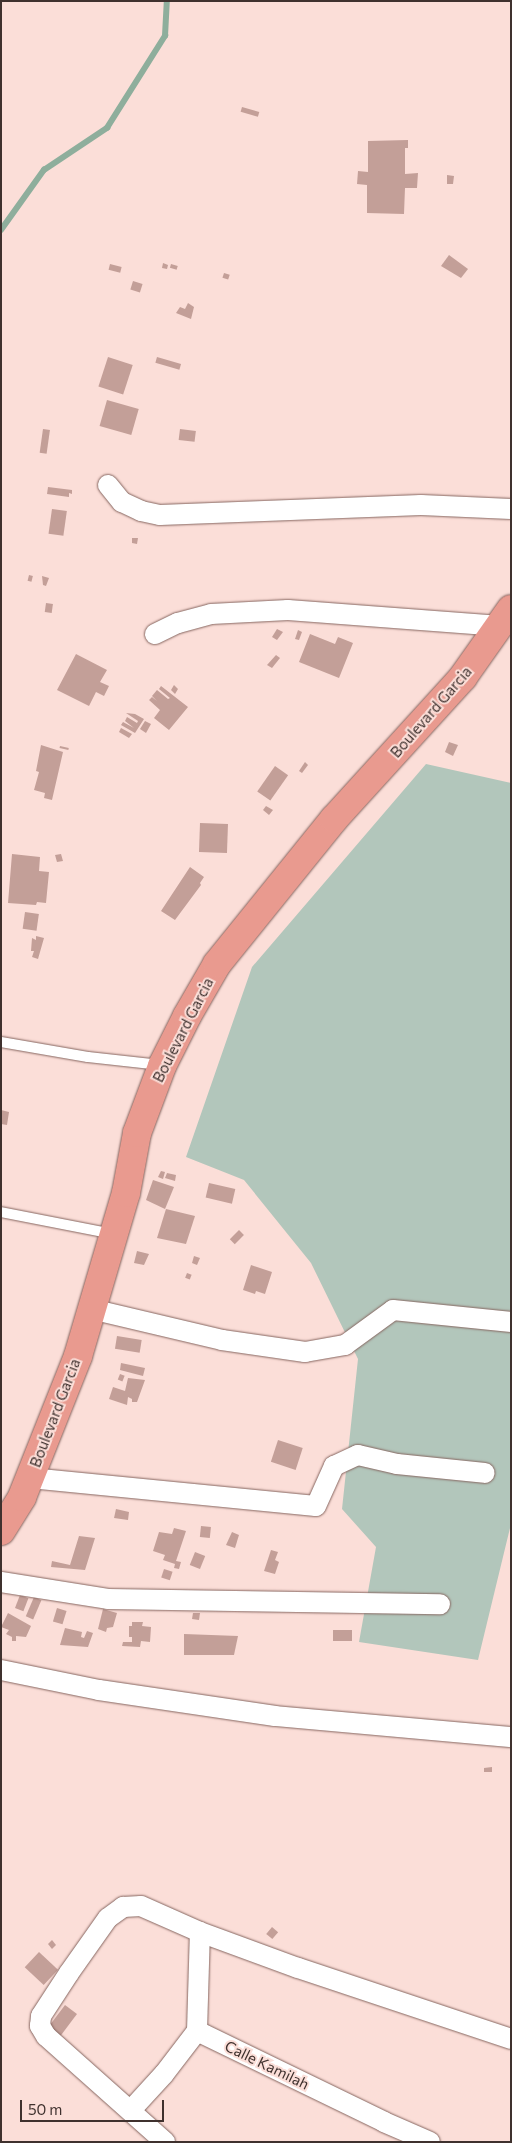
<!DOCTYPE html>
<style>
body{margin:0}
#map{position:relative;width:512px;height:2143px;overflow:hidden;background:#fbded8;font-family:Commissioner,sans-serif}
div>[style]{position:absolute}
[style*='--x']{left:calc(var(--x)*1px);top:calc(var(--y)*1px);width:calc(var(--w)*1px);rotate:calc(var(--a)*1deg)}
.green>*{inset:0;background:#b2c6bb}
.stream>*{height:5.5px;margin:-2.75px;padding:0 2.75px;transform-origin:2.75px;border-radius:2.75px;background:#8eae9c}
.building>*{inset:0;background:#c39f98;transform-origin:0 0}
.roads{filter:drop-shadow(0 0 1px #866660) drop-shadow(0 0 1px #866660)}
.lane>*{height:10px;margin:-5px;padding:0 5px;transform-origin:5px;border-radius:5px;background:#fff}
.street>*{height:20px;margin:-10px;padding:0 10px;transform-origin:10px;border-radius:10px;background:#fff}
.primary>*{height:28px;margin:-14px;padding:0 14px;transform-origin:14px;border-radius:14px;background:#e99a8f}
span{translate:-50% -50%;white-space:nowrap;text-align:center;line-height:1.15;-webkit-text-stroke:4px #fbded8;paint-order:stroke}
.street-label{font-size:15px;color:#3f312e}
.frame{position:absolute;inset:0;border:2px solid #3f312e;pointer-events:none}
.scale{position:absolute;left:20px;top:2100px;width:144px;height:22px;box-sizing:border-box;border:2px solid #3f312e;border-top:0;padding-left:6px;font-size:15px;line-height:18px;white-space:nowrap;color:#3f312e;-webkit-text-stroke:4px #fbded8;paint-order:stroke}
</style>
<div id="map">
<div class="green">
<i style="clip-path:polygon(426px 764px,511px 783px,511px 1524px,478px 1660px,359px 1642px,376px 1547px,342px 1509px,358px 1359px,311px 1263px,244px 1180px,186px 1157px,252px 967px)"></i>
</div>
<div class="stream">
<i style="--x:1;--y:230;--w:74;--a:-54.4"></i>
<i style="--x:44;--y:170;--w:76;--a:-33.7"></i>
<i style="--x:107;--y:128;--w:109;--a:-57.8"></i>
<i style="--x:165;--y:36;--w:35;--a:-87"></i>
</div>
<div class="building">
<i style="left:242px;top:107px;width:18px;height:5px;rotate:16deg"></i>
<i style="clip-path:polygon(408px 140px,408px 148px,405px 148px,405px 174px,418px 173px,417px 188px,405px 188px,404px 214px,367px 213px,367px 185px,357px 184px,358px 171px,368px 172px,368px 141px)"></i>
<i style="clip-path:polygon(447px 175px,454px 176px,453px 184px,447px 184px)"></i>
<i style="clip-path:polygon(449px 255px,468px 269px,461px 278px,441px 266px)"></i>
<i style="clip-path:polygon(163px 263px,168px 265px,167px 269px,162px 268px)"></i>
<i style="left:110px;top:264px;width:12px;height:6px;rotate:14deg"></i>
<i style="left:171px;top:264px;width:7px;height:4px;rotate:16deg"></i>
<i style="left:224px;top:273px;width:6px;height:5px;rotate:18deg"></i>
<i style="left:133px;top:281px;width:10px;height:9px;rotate:17deg"></i>
<i style="clip-path:polygon(188px 303px,194px 307px,191px 319px,176px 313px,180px 307px,185px 309px)"></i>
<i style="left:108px;top:357px;width:26px;height:31px;rotate:18deg"></i>
<i style="left:157px;top:357px;width:25px;height:6px;rotate:16deg"></i>
<i style="left:107px;top:400px;width:33px;height:27px;rotate:16deg"></i>
<i style="left:43px;top:429px;width:7px;height:24px;rotate:8deg"></i>
<i style="left:180px;top:429px;width:16px;height:11px;rotate:7deg"></i>
<i style="clip-path:polygon(48px 487px,72px 490px,72px 494px,69px 493px,69px 497px,47px 494px)"></i>
<i style="left:52px;top:509px;width:15px;height:25px;rotate:8deg"></i>
<i style="clip-path:polygon(132px 538px,138px 538px,137px 544px,132px 543px)"></i>
<i style="left:29px;top:575px;width:4px;height:6px;rotate:14deg"></i>
<i style="clip-path:polygon(42px 576px,49px 578px,46px 586px,43px 585px)"></i>
<i style="left:46px;top:603px;width:7px;height:9px;rotate:8deg"></i>
<i style="clip-path:polygon(277px 629px,283px 632px,277px 640px,272px 637px)"></i>
<i style="clip-path:polygon(298px 630px,302px 632px,299px 640px,295px 639px)"></i>
<i style="clip-path:polygon(310px 634px,335px 644px,338px 637px,353px 643px,339px 678px,299px 662px)"></i>
<i style="clip-path:polygon(76px 654px,107px 670px,100px 682px,109px 686px,104px 696px,96px 692px,89px 706px,57px 690px)"></i>
<i style="clip-path:polygon(276px 655px,280px 658px,272px 668px,267px 665px)"></i>
<i style="clip-path:polygon(174px 685px,178px 689px,175px 694px,171px 690px)"></i>
<i style="clip-path:polygon(161px 686px,188px 707px,169px 730px,154px 718px,160px 710px,149px 700px,152px 697px,157px 701px,152px 696px,157px 690px,168px 699px,170px 698px,159px 689px)"></i>
<i style="clip-path:polygon(126px 713px,135px 714px,144px 719px,135px 733px,121px 725px,123px 722px,134px 728px,125px 721px,127px 717px,137px 723px,138px 721px)"></i>
<i style="clip-path:polygon(145px 721px,151px 724px,146px 733px,140px 729px)"></i>
<i style="clip-path:polygon(121px 728px,132px 734px,129px 738px,119px 732px)"></i>
<i style="clip-path:polygon(449px 742px,458px 745px,453px 756px,445px 752px)"></i>
<i style="clip-path:polygon(41px 745px,63px 752px,52px 800px,44px 798px,45px 793px,34px 790px,39px 772px,36px 771px)"></i>
<i style="left:60px;top:746px;width:9px;height:2px;rotate:13deg"></i>
<i style="clip-path:polygon(305px 762px,308px 765px,302px 773px,299px 771px)"></i>
<i style="left:275px;top:766px;width:16px;height:31px;rotate:35deg"></i>
<i style="clip-path:polygon(266px 806px,273px 810px,269px 815px,263px 810px)"></i>
<i style="left:200px;top:823px;width:28px;height:29px;rotate:2deg"></i>
<i style="clip-path:polygon(12px 854px,40px 857px,39px 871px,49px 872px,46px 903px,37px 902px,36px 905px,8px 903px)"></i>
<i style="clip-path:polygon(61px 854px,63px 861px,57px 862px,55px 855px)"></i>
<i style="clip-path:polygon(190px 867px,204px 877px,200px 883px,201px 885px,175px 920px,161px 911px)"></i>
<i style="left:25px;top:912px;width:14px;height:17px;rotate:8deg"></i>
<i style="clip-path:polygon(36px 936px,44px 938px,38px 959px,32px 957px,34px 951px,31px 951px,32px 938px,36px 940px)"></i>
<i style="clip-path:polygon(1px 1110px,9px 1112px,7px 1125px,1px 1124px)"></i>
<i style="clip-path:polygon(161px 1171px,165px 1172px,163px 1179px,158px 1177px)"></i>
<i style="clip-path:polygon(167px 1173px,176px 1175px,175px 1181px,165px 1178px)"></i>
<i style="clip-path:polygon(153px 1180px,174px 1187px,165px 1209px,146px 1200px)"></i>
<i style="left:209px;top:1183px;width:27px;height:15px;rotate:13deg"></i>
<i style="clip-path:polygon(166px 1209px,195px 1216px,186px 1244px,157px 1238px)"></i>
<i style="left:239px;top:1230px;width:7px;height:13px;rotate:45deg"></i>
<i style="clip-path:polygon(137px 1251px,149px 1254px,144px 1265px,134px 1263px)"></i>
<i style="clip-path:polygon(194px 1256px,200px 1258px,197px 1265px,192px 1263px)"></i>
<i style="clip-path:polygon(251px 1265px,272px 1272px,265px 1294px,256px 1291px,255px 1294px,243px 1290px)"></i>
<i style="left:187px;top:1273px;width:5px;height:5px;rotate:22deg"></i>
<i style="left:117px;top:1336px;width:25px;height:13px;rotate:9deg"></i>
<i style="clip-path:polygon(121px 1363px,145px 1368px,143px 1376px,120px 1370px)"></i>
<i style="left:120px;top:1374px;width:5px;height:6px;rotate:22deg"></i>
<i style="clip-path:polygon(128px 1378px,145px 1380px,137px 1402px,132px 1402px,132px 1399px,128px 1397px,127px 1405px,109px 1399px,113px 1387px,125px 1391px)"></i>
<i style="left:278px;top:1440px;width:26px;height:23px;rotate:18deg"></i>
<i style="clip-path:polygon(116px 1509px,129px 1512px,128px 1520px,114px 1518px)"></i>
<i style="left:201px;top:1526px;width:10px;height:11px;rotate:6deg"></i>
<i style="clip-path:polygon(174px 1528px,186px 1531px,176px 1561px,181px 1562px,179px 1569px,174px 1568px,175px 1564px,163px 1560px,165px 1555px,153px 1551px,159px 1532px,172px 1534px)"></i>
<i style="clip-path:polygon(232px 1532px,239px 1535px,235px 1548px,226px 1545px)"></i>
<i style="clip-path:polygon(79px 1536px,95px 1538px,85px 1570px,51px 1567px,52px 1561px,70px 1565px)"></i>
<i style="clip-path:polygon(271px 1550px,278px 1552px,275px 1560px,279px 1562px,275px 1574px,264px 1571px)"></i>
<i style="left:195px;top:1552px;width:11px;height:14px;rotate:22deg"></i>
<i style="left:164px;top:1569px;width:9px;height:9px;rotate:18deg"></i>
<i style="left:20px;top:1595px;width:9px;height:14px;rotate:21deg"></i>
<i style="left:34px;top:1597px;width:8px;height:21px;rotate:23deg"></i>
<i style="left:57px;top:1608px;width:10px;height:14px;rotate:17deg"></i>
<i style="clip-path:polygon(103px 1609px,117px 1613px,113px 1627px,107px 1628px,106px 1632px,98px 1629px)"></i>
<i style="clip-path:polygon(8px 1613px,31px 1626px,26px 1637px,16px 1636px,16px 1641px,12px 1641px,12px 1637px,6px 1634px,9px 1630px,1px 1627px)"></i>
<i style="clip-path:polygon(193px 1613px,200px 1613px,199px 1620px,192px 1619px)"></i>
<i style="clip-path:polygon(132px 1622px,143px 1622px,142px 1626px,151px 1627px,150px 1642px,141px 1641px,140px 1647px,122px 1646px,123px 1642px,132px 1642px,132px 1637px,129px 1637px,129px 1626px,132px 1626px)"></i>
<i style="clip-path:polygon(65px 1628px,82px 1632px,81px 1637px,84px 1638px,87px 1631px,93px 1633px,88px 1647px,60px 1645px)"></i>
<i style="left:333px;top:1630px;width:19px;height:11px"></i>
<i style="clip-path:polygon(184px 1634px,238px 1636px,234px 1655px,184px 1655px)"></i>
<i style="clip-path:polygon(492px 1767px,492px 1772px,484px 1772px,484px 1768px)"></i>
<i style="left:272px;top:1927px;width:8px;height:9px;rotate:40deg"></i>
<i style="clip-path:polygon(52px 1940px,56px 1945px,52px 1949px,48px 1944px)"></i>
<i style="left:39px;top:1952px;width:26px;height:21px;rotate:43deg"></i>
<i style="left:65px;top:2005px;width:15px;height:31px;rotate:37deg"></i>
</div>
<div class="roads">
<div class="lane">
<i style="--x:1;--y:1042;--w:88;--a:9.8"></i>
<i style="--x:88;--y:1057;--w:73;--a:6.3"></i>
<i style="--x:1;--y:1212;--w:114;--a:11.1"></i>
</div>
<div class="street">
<i style="--x:108;--y:485;--w:22;--a:51"></i>
<i style="--x:122;--y:502;--w:21;--a:25"></i>
<i style="--x:141;--y:511;--w:19;--a:12"></i>
<i style="--x:160;--y:515;--w:261;--a:-2.2"></i>
<i style="--x:421;--y:505;--w:90;--a:2.5"></i>
<i style="--x:155;--y:634;--w:25;--a:-26"></i>
<i style="--x:178;--y:623;--w:34;--a:-15"></i>
<i style="--x:211;--y:614;--w:77;--a:-3"></i>
<i style="--x:288;--y:610;--w:213;--a:4.3"></i>
<i style="--x:91;--y:1309;--w:135;--a:13.3"></i>
<i style="--x:222;--y:1340;--w:84;--a:8.2"></i>
<i style="--x:305;--y:1352;--w:41;--a:-9.9"></i>
<i style="--x:345;--y:1345;--w:59;--a:-36.1"></i>
<i style="--x:393;--y:1310;--w:119;--a:5.8"></i>
<i style="--x:30;--y:1478;--w:287;--a:5.6"></i>
<i style="--x:316;--y:1506;--w:44;--a:-65.8"></i>
<i style="--x:334;--y:1466;--w:26;--a:-25"></i>
<i style="--x:358;--y:1455;--w:40;--a:13"></i>
<i style="--x:397;--y:1464;--w:88;--a:5.8"></i>
<i style="--x:1;--y:1582;--w:108;--a:9"></i>
<i style="--x:108;--y:1599;--w:332;--a:0.9"></i>
<i style="--x:1;--y:1670;--w:100;--a:11.5"></i>
<i style="--x:99;--y:1690;--w:178;--a:8.4"></i>
<i style="--x:275;--y:1716;--w:237;--a:5.1"></i>
<i style="--x:197;--y:2031;--w:208;--a:25.9"></i>
<i style="--x:384;--y:2122;--w:50;--a:23.5"></i>
<i style="--x:197;--y:2031;--w:99;--a:-88.3"></i>
<i style="--x:131;--y:2110;--w:49;--a:-47.5"></i>
<i style="--x:164;--y:2074;--w:54;--a:-52.5"></i>
<i style="--x:165;--y:2142;--w:159;--a:-138.3"></i>
<i style="--x:46;--y:2036;--w:12;--a:-121"></i>
<i style="--x:40;--y:2026;--w:10;--a:-84"></i>
<i style="--x:41;--y:2016;--w:51;--a:-56.9"></i>
<i style="--x:69;--y:1973;--w:67;--a:-54.7"></i>
<i style="--x:108;--y:1918;--w:19;--a:-36"></i>
<i style="--x:123;--y:1907;--w:18;--a:-3"></i>
<i style="--x:141;--y:1906;--w:64;--a:23.8"></i>
<i style="--x:200;--y:1932;--w:104;--a:20.2"></i>
<i style="--x:298;--y:1968;--w:225;--a:18.4"></i>
</div>
<div class="primary">
<i style="--x:1;--y:1531;--w:40;--a:-58"></i>
<i style="--x:22;--y:1497;--w:152;--a:-68.3"></i>
<i style="--x:78;--y:1356;--w:170;--a:-73.6"></i>
<i style="--x:126;--y:1193;--w:61;--a:-79.6"></i>
<i style="--x:137;--y:1133;--w:72;--a:-69.5"></i>
<i style="--x:162;--y:1066;--w:56;--a:-63.4"></i>
<i style="--x:187;--y:1016;--w:60;--a:-60"></i>
<i style="--x:217;--y:964;--w:186;--a:-51.1"></i>
<i style="--x:334;--y:819;--w:192;--a:-47.7"></i>
<i style="--x:463;--y:677;--w:83;--a:-54.8"></i>
</div>
</div>
<div class="street-label">
<span style="left:431px;top:712px;rotate:-49deg">Boulevard Garcia</span>
<span style="left:183px;top:1030px;rotate:-63deg">Boulevard Garcia</span>
<span style="left:55px;top:1413px;rotate:-69deg">Boulevard Garcia</span>
<span style="left:267px;top:2065px;rotate:26deg">Calle Kamilah</span>
</div>
<div class="frame"></div>
<div class="scale">50 m</div>
</div>
